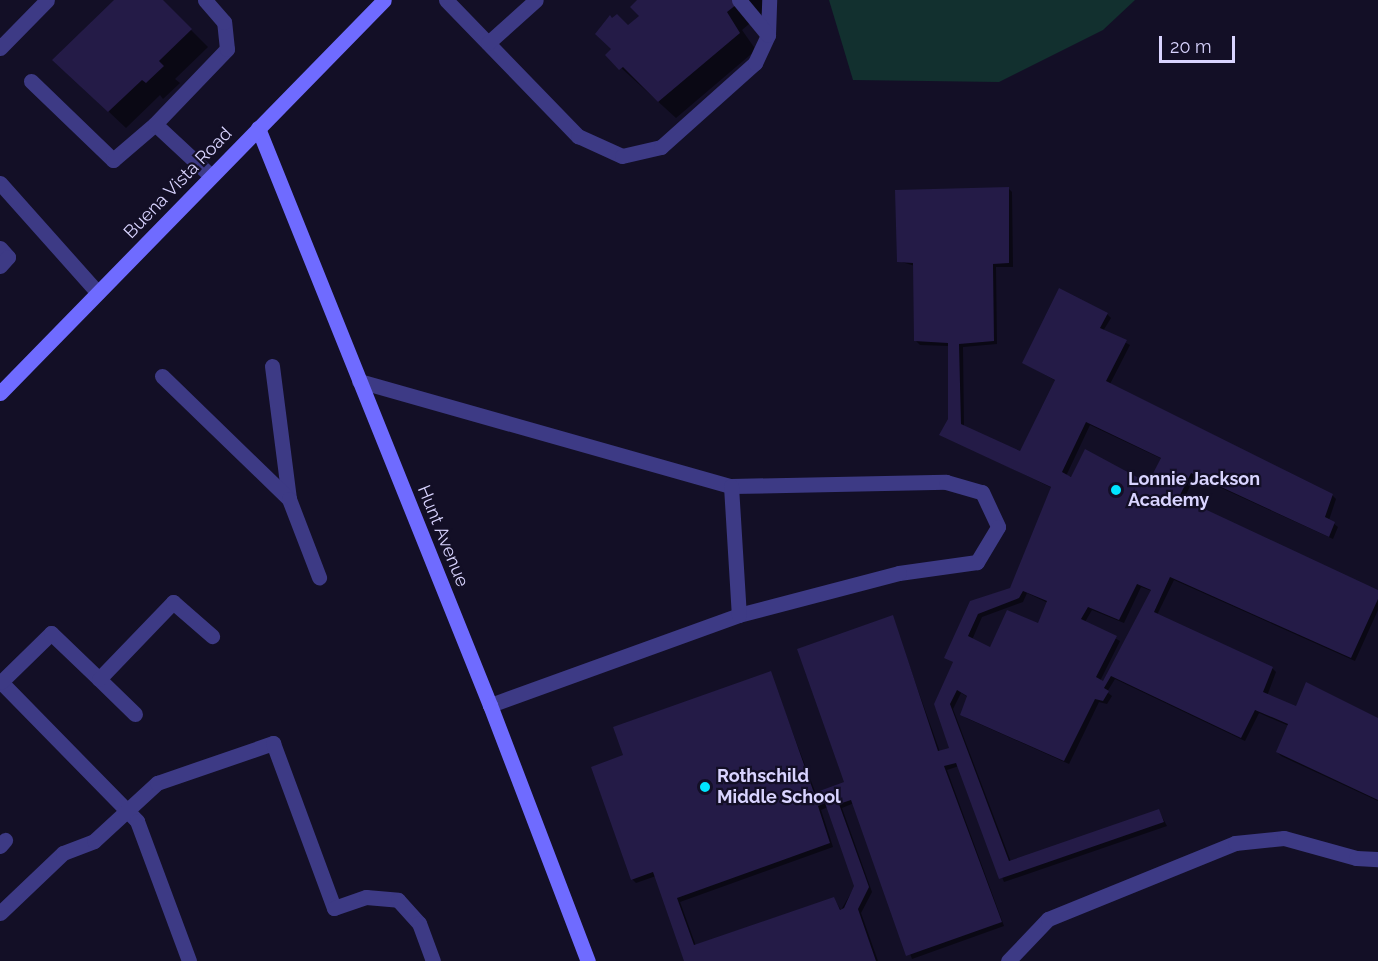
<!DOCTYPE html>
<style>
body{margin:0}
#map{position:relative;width:1378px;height:961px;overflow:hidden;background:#130f26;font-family:Raleway,sans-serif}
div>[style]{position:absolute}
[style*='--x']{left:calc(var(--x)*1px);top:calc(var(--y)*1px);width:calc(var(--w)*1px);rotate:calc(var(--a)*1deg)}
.green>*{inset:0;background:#12302f}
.shadow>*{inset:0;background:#0007}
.building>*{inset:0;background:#241b47}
.lane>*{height:15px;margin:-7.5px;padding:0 7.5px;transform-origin:7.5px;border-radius:7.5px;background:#3d3a85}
.secondary>*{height:15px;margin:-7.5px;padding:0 7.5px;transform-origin:7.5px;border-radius:7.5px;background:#6f6bff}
.dots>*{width:16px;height:16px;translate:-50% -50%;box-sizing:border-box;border:3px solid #130f26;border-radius:50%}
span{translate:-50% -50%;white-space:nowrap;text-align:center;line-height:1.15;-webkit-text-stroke:4.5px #130f26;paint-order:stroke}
.street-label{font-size:18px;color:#d9d4ff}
.poi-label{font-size:18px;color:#d9d4ff;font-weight:700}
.left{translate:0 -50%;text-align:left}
.scale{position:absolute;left:1159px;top:36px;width:76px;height:27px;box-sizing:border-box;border:3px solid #d9d4ff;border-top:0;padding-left:8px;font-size:18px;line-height:21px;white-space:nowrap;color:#d9d4ff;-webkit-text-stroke:4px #130f26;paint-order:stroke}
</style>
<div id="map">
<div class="green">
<i style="clip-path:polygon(829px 0,1135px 0,1103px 30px,999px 82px,853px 80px)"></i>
</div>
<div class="shadow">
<i style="clip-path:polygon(116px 0,161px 0,208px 47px,175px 79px,180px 83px,163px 99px,160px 95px,126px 128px,71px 76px)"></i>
<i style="clip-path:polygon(640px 0,764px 0,770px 6px,742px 30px,756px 50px,676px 118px,607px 55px,613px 49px,612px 20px,628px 27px,641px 16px)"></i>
<i style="clip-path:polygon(evenodd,1008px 188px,1012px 192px,1013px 267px,996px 267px,997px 344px,963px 347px,964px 427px,1021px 453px,1056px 381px,1024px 363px,1107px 314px,1111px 318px,1103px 331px,1130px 345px,1110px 384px,1332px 495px,1336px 499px,1329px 520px,1338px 527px,1333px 539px,1195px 476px,1183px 501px,1378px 592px,1378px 610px,1355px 661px,1174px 580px,1157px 615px,1272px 668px,1276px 672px,1267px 696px,1297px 708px,1378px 719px,1378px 801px,1281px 756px,1277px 752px,1289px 726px,1259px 713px,1245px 741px,1115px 679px,1107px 692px,1112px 696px,1107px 704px,1099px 702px,1069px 764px,966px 718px,962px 714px,968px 697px,961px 693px,953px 709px,1011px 862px,1159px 811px,1167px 826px,1004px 882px,959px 766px,947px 770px,1004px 926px,912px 959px,854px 803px,842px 808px,872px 892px,861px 913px,878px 961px,686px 961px,656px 876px,636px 883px,632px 879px,625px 756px,770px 673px,816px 794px,846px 782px,892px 617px,940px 752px,951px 749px,935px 704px,954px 663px,946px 657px,971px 603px,1011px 589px,1052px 488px,941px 434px,949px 420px,949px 346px,920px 345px,916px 341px,915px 266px,898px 261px,1008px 188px,1090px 425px,1162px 459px,1148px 485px,1066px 476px,1090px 425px,1008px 188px,1141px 587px,1152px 591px,1103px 683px,1100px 681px,1120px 641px,1085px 622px,1092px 610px,1124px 623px,1141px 587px,1008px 188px,1027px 593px,1048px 603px,1039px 625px,991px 649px,972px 640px,982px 617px,1023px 602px,1027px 593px,1008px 188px,828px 807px,855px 886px,841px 910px,834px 899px,696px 946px,680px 902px,833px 847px,821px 810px,828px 807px)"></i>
</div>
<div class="building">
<i style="clip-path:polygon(114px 0,163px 0,192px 29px,159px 61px,164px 66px,146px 83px,142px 80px,108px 112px,52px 60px)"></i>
<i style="clip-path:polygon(637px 0,742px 0,727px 12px,740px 33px,658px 102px,623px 67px,619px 70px,605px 55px,611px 49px,595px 34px,610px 15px,612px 18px,617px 14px,628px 25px,639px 16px,630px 7px)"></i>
<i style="clip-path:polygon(evenodd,1009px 187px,1009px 263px,993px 264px,994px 341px,959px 344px,961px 424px,1020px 451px,1055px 380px,1022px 363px,1059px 288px,1108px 313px,1100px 328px,1127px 340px,1106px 381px,1333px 494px,1325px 517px,1335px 522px,1329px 537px,1191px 473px,1179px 497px,1378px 590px,1378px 599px,1351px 658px,1170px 577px,1154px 612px,1273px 667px,1263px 692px,1296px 706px,1306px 682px,1378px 718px,1378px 800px,1276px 752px,1288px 724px,1255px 710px,1241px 738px,1111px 676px,1104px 688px,1109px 691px,1103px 701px,1095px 699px,1064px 761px,960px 715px,967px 696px,957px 690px,950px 704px,1009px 861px,1159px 809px,1164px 822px,999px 879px,956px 763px,944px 766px,1002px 922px,906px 956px,851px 800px,839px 804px,869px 887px,858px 909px,876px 961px,684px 961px,653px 872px,631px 880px,591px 767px,623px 755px,613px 727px,771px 671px,814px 793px,844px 782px,797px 649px,893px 615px,938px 751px,949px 748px,934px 704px,953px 662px,944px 658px,970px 601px,1010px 588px,1051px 487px,939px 435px,948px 419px,948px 343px,914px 341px,913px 263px,897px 262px,895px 190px,1009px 187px,1086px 422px,1161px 458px,1148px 483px,1085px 449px,1071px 477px,1062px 472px,1086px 422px,1009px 187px,1137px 584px,1151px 590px,1103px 681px,1096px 677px,1117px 636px,1081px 619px,1088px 607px,1119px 620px,1137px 584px,1009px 187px,1023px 591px,1047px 601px,1038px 623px,1007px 610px,990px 647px,968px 636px,978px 614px,1019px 598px,1023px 591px,1009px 187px,825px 803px,854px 886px,844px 908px,840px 910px,834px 897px,694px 945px,677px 898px,830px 843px,818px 806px,825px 803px)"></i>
</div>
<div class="lane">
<i style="--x:446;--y:0;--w:190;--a:45.9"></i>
<i style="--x:578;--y:136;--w:48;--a:24.4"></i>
<i style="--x:622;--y:156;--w:40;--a:-13"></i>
<i style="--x:661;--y:147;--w:126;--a:-41.8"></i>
<i style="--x:755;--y:63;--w:31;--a:-65"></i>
<i style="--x:768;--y:35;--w:35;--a:-88"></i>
<i style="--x:739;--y:0;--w:45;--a:50.4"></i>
<i style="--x:488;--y:43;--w:64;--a:-41.9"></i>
<i style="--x:0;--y:48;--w:67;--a:-45.6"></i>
<i style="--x:31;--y:81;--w:114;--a:43.9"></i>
<i style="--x:113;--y:160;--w:55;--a:-40.6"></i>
<i style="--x:155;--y:124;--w:76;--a:42.9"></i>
<i style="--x:155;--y:124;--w:104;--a:-46.2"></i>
<i style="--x:227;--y:49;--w:27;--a:-96"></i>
<i style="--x:224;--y:22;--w:29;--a:-131"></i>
<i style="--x:0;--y:183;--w:147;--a:48.3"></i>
<i style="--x:0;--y:248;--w:12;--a:48"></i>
<i style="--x:8;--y:257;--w:12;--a:132"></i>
<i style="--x:272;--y:366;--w:134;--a:82.7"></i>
<i style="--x:162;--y:376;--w:177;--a:44.1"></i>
<i style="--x:289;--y:499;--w:84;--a:69"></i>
<i style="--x:359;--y:381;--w:387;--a:15.8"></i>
<i style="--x:731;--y:486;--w:215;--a:-1.1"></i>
<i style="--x:946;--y:482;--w:37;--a:16"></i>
<i style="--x:982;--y:492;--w:38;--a:65"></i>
<i style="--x:998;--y:527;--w:41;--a:121"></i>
<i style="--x:977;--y:562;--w:79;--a:172"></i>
<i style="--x:899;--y:573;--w:165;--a:165.3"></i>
<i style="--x:739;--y:615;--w:265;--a:160.1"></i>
<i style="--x:731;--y:486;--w:129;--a:86.5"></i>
<i style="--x:0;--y:681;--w:196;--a:45.6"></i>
<i style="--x:137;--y:821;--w:149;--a:69.6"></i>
<i style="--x:1;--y:682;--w:70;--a:-44.4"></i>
<i style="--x:51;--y:633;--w:66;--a:43.8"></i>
<i style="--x:135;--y:714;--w:50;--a:-135.8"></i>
<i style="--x:99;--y:679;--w:107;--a:-46.1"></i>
<i style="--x:173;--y:602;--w:52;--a:41.1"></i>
<i style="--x:0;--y:846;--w:8;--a:-50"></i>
<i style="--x:0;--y:913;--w:87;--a:-43.6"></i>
<i style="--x:63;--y:853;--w:33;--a:-21"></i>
<i style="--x:94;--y:841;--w:86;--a:-42.6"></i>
<i style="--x:157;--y:783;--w:123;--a:-19"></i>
<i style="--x:273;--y:743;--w:176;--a:69.7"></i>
<i style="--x:334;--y:908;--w:34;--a:-19"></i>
<i style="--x:366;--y:897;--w:32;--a:5"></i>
<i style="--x:398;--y:900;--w:31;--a:48"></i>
<i style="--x:419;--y:923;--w:40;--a:69.8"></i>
<i style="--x:1008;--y:961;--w:58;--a:-46.4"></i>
<i style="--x:1048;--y:919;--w:202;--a:-22.1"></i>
<i style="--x:1235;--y:843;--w:49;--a:-5.8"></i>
<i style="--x:1284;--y:838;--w:75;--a:15.5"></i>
<i style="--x:1356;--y:858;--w:22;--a:3"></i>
</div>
<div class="secondary">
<i style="--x:258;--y:128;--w:622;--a:68.1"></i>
<i style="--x:490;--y:705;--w:274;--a:69.1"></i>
<i style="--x:0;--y:393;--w:549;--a:-45.66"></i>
</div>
<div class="dots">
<i style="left:1116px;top:490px;background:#00e5ff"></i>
<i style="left:705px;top:787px;background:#00e5ff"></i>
</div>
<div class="street-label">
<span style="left:178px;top:183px;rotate:-46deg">Buena Vista Road</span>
<span style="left:443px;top:536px;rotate:68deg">Hunt Avenue</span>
</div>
<div class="poi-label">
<span class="left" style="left:1128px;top:490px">Lonnie Jackson<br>Academy</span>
<span class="left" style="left:717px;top:787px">Rothschild<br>Middle School</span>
</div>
<div class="scale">20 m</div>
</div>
